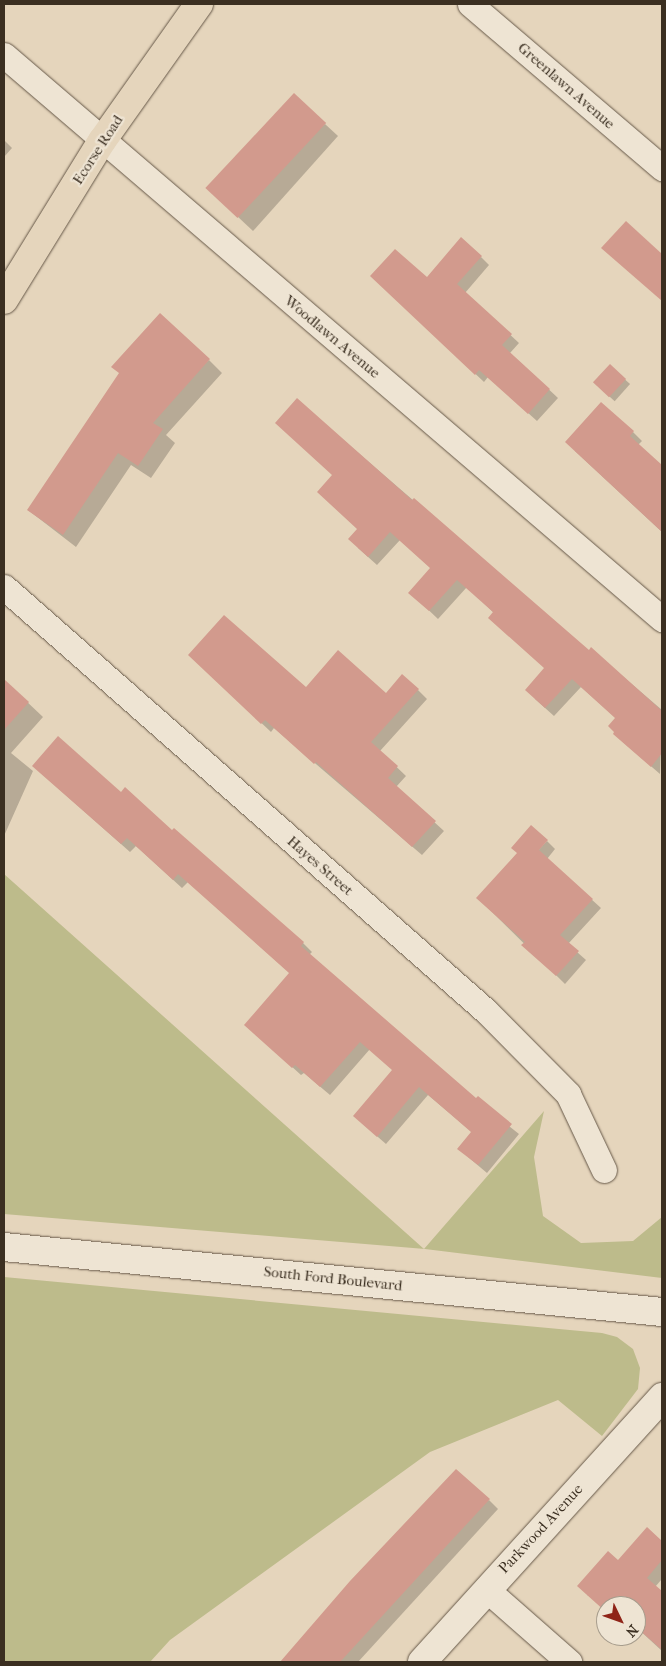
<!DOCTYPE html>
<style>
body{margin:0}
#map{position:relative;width:666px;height:1666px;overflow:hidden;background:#e5d5bc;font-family:"IM FELL French Canon",serif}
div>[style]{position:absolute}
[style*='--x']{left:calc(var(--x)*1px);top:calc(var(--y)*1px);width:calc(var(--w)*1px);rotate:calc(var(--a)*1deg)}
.green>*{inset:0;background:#bdbb8b}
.shadow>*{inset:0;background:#0003;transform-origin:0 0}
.building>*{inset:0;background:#d29a8d;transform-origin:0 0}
.roads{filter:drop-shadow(0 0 1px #665848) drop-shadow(0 0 1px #665848)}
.street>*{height:25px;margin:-12.5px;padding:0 12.5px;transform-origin:12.5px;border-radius:12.5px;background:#eee4d3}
.secondary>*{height:28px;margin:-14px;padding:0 14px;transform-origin:14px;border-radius:14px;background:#eee4d3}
.primary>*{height:28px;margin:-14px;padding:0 14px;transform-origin:14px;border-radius:14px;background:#e5d5bc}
span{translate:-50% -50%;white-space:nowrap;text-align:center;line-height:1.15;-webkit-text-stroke:4.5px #eee4d3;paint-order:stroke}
.street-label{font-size:15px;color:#3b2f21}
.frame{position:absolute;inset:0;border:5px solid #3b2f21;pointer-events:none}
.north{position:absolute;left:596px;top:1596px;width:50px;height:50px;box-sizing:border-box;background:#eee4d3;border:1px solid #a69c8c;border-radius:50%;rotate:132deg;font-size:14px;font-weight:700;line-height:20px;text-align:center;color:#3b2f21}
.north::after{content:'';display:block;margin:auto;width:18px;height:22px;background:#8f2418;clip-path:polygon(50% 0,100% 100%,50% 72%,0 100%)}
</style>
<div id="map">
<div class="green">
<i style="clip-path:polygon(4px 874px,424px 1249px,544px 1111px,534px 1157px,543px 1216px,581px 1243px,633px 1241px,662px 1217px,662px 1278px,425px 1249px,4px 1214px)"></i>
<i style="clip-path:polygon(4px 1277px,602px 1333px,617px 1337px,633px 1349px,640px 1368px,638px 1389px,602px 1436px,558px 1400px,430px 1452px,170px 1640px,150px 1662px,4px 1662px)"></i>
</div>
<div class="shadow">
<i style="clip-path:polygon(325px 124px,338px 136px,253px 231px,222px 202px)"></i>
<i style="clip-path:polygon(4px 140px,12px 148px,4px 157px)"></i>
<i style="clip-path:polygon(481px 257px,489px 265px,465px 293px,519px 343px,510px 353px,558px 398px,537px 421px,488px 377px,484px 382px,380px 284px,427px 279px)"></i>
<i style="clip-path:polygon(209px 360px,222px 373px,166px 435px,175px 443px,151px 478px,131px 465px,76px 547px,28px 510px)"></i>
<i style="left:610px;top:366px;width:27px;height:23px;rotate:42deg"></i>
<i style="clip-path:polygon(297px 400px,589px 652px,591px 649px,662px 710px,660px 774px,623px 742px,616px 718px,581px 687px,554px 716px,535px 699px,546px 669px,494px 613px,467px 587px,438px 619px,419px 601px,432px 569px,400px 540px,377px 565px,358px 548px,359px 529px)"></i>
<i style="clip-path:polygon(633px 432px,642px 441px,638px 445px,662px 467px,662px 532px,575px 451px)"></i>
<i style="clip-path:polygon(199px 664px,306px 688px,386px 695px,418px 690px,427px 699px,380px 751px,406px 776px,396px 787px,444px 831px,422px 855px,274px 728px,271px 732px)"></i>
<i style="clip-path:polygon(4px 680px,43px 717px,11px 753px,33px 771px,4px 836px)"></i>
<i style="clip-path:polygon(42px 774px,121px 793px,172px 831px,174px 829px,303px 943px,312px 952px,309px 955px,476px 1100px,519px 1134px,487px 1173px,468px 1157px,472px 1132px,428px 1095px,386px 1144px,363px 1124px,394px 1071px,370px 1049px,330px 1095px,304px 1073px,301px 1075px,255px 1033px,291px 974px,188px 882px,182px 888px,136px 846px,130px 852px)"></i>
<i style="clip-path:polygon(547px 841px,555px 849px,547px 859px,601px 908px,568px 944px,586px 960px,565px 984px,486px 906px)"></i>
<i style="clip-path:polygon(489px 1500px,498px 1509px,358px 1662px,281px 1662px,351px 1582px)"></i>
<i style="clip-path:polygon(648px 1529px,662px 1542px,662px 1579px,655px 1587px,662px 1594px,662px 1651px,636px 1627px,636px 1606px,606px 1606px,587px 1595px)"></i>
</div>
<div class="building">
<i style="left:294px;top:93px;width:44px;height:130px;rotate:43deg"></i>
<i style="clip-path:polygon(626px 221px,662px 254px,662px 301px,601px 248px)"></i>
<i style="clip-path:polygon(461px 237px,482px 256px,457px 284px,512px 334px,502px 345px,550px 389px,528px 414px,479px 370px,475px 375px,370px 276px,395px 249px,427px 277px)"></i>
<i style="clip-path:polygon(160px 313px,210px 359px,153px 423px,163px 429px,138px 466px,118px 453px,63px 535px,27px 510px,119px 373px,111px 367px)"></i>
<i style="left:610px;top:364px;width:22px;height:25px;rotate:43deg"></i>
<i style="clip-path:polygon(297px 398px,412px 500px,414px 498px,589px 650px,591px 647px,662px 711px,662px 753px,651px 767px,613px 734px,614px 732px,608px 726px,615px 718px,572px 679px,545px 708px,525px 690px,544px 668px,488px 618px,493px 612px,457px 580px,429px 611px,408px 593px,430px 568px,390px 532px,368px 557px,348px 539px,357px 529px,317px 492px,332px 475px,275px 423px)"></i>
<i style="clip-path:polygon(601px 402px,634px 431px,630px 436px,662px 465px,662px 532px,565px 442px)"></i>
<i style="clip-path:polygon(224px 615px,306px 687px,338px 650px,386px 693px,402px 674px,419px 689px,371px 742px,398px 766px,388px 778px,436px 821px,412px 847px,316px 762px,314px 764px,265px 720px,261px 724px,188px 655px)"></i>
<i style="clip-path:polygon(4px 679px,29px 702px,4px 730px)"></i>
<i style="clip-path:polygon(58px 736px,121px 792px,125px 787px,172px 830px,174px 828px,304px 942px,301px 946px,476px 1098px,478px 1096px,512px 1124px,478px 1165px,457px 1149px,471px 1132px,419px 1087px,377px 1137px,353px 1116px,392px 1070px,360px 1042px,320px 1087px,295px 1065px,292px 1068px,244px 1025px,289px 973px,178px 874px,173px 880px,127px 838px,121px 844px,32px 766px)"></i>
<i style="clip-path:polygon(531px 825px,548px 840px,539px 850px,593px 899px,560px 935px,579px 951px,556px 976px,521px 945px,525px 942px,476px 898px,517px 853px,511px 848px)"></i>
<i style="clip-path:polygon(456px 1469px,490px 1499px,451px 1541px,340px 1662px,280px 1662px,350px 1581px)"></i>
<i style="clip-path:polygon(647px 1527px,662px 1541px,662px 1560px,647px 1578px,662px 1591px,662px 1650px,636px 1627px,636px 1606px,612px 1606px,606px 1601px,606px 1612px,577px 1586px,608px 1551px,618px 1560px)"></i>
</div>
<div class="roads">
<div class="street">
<i style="--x:470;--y:4;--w:253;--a:40.5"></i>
<i style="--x:4;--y:55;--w:867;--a:40.6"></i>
<i style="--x:4;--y:587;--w:642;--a:41.34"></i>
<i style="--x:486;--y:1011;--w:117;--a:45.3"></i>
<i style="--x:568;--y:1094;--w:84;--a:64.7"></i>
<i style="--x:486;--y:1589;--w:111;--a:41.3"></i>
</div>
<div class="secondary">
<i style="--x:4;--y:1247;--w:661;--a:5.64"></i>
<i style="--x:422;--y:1662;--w:358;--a:-47.8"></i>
</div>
<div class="primary">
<i style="--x:4;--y:300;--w:187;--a:-58.4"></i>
<i style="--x:102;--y:141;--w:168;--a:-54.7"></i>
</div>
</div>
<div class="street-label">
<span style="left:566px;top:86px;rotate:41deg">Greenlawn Avenue</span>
<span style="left:98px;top:150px;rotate:-57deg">Ecorse Road</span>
<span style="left:332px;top:337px;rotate:40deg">Woodlawn Avenue</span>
<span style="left:320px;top:866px;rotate:41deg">Hayes Street</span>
<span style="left:333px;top:1279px;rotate:6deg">South Ford Boulevard</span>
<span style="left:541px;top:1529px;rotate:-47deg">Parkwood Avenue</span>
</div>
<div class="frame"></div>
<div class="north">N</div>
</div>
